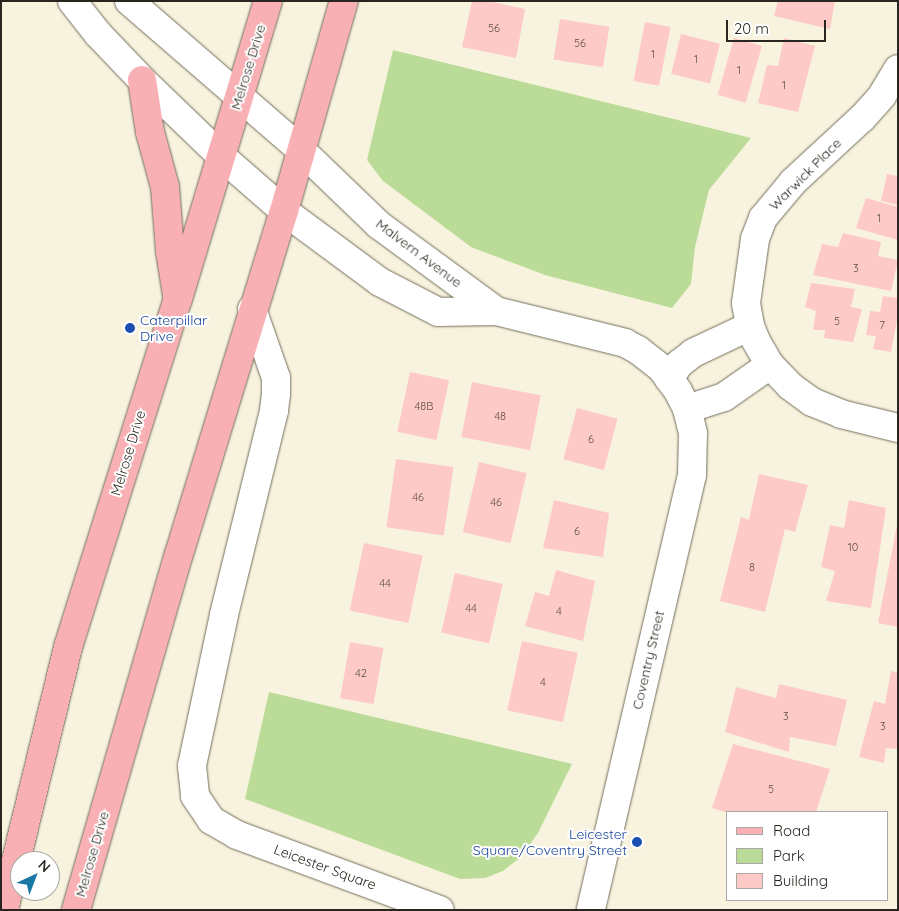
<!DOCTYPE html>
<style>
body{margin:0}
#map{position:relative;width:899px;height:911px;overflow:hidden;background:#f8f3de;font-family:Quicksand,sans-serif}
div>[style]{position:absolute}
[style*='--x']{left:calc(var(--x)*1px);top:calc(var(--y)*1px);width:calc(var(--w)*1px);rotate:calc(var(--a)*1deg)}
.green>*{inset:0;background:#bbdc98}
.building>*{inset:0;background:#fecac7;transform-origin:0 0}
.roads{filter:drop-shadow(0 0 1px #726e5c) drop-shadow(0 0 1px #726e5c)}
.minor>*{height:28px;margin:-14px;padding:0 14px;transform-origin:14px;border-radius:14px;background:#fff}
.major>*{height:28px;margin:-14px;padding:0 14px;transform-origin:14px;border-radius:14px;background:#f8b0b5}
.dots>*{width:14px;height:14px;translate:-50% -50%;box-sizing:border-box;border:2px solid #fff;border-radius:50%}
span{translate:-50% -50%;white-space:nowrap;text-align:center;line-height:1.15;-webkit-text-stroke:4px #fff;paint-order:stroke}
.number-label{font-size:11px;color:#5e4f48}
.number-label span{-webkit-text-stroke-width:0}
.street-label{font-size:14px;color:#28261e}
.transit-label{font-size:14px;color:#164399}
.left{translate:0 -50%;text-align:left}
.right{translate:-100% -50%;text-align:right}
.frame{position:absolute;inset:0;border:2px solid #28261e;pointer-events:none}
.legend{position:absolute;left:726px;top:811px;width:162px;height:90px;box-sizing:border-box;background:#fff;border:1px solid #a9a8a5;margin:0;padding:6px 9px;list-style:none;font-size:15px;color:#28261e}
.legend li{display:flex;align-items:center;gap:10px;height:25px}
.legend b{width:25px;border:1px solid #a9a8a5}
.north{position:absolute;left:10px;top:851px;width:50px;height:50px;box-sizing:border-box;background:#fff;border:1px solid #a9a8a5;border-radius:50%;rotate:43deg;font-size:14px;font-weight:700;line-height:20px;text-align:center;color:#28261e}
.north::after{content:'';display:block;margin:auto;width:18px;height:22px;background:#1977a5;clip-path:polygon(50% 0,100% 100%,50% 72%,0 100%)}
.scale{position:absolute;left:726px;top:20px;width:100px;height:22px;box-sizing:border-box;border:2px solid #28261e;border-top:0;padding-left:6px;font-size:15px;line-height:18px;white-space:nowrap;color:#28261e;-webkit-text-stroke:4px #fff;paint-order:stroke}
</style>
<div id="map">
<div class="green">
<i style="clip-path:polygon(393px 50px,751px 138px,709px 190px,695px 247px,691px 284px,672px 308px,545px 275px,471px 247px,383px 181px,367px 160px)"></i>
<i style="clip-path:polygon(269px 692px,572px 764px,538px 833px,521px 857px,503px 871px,485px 878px,460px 879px,245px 799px)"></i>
</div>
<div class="building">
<i style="clip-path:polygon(472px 1px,488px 1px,525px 9px,516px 58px,462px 47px)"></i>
<i style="clip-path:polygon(778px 1px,835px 1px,830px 29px,774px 16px)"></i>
<i style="left:560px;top:19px;width:50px;height:41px;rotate:9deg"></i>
<i style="left:645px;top:22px;width:26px;height:60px;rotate:11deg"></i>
<i style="left:681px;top:34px;width:40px;height:41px;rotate:14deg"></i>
<i style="left:734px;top:38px;width:29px;height:59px;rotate:16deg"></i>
<i style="clip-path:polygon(784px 38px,815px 46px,798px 112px,758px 103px,767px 65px,778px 66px)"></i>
<i style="clip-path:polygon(887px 174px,898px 176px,898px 205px,881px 201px)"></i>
<i style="clip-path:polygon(866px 198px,898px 207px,898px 240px,856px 228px)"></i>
<i style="clip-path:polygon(843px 233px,881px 242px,878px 256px,898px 260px,891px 291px,813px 275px,822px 244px,838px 247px)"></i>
<i style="clip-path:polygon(811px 283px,855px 289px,851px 307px,862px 309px,853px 342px,824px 338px,825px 330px,813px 330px,816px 311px,805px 307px)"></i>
<i style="clip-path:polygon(883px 296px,898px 298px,898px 314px,891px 352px,873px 349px,876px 336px,866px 335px,870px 311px,880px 312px)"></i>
<i style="left:410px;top:372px;width:40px;height:61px;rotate:12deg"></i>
<i style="left:472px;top:382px;width:70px;height:56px;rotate:11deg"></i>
<i style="left:577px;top:408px;width:42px;height:53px;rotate:15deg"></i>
<i style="left:396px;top:459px;width:58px;height:69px;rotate:8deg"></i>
<i style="left:479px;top:462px;width:49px;height:72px;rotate:13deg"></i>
<i style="clip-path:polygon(759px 474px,808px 485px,795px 532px,785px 529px,765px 612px,720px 601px,741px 517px,749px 520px)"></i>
<i style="clip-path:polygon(554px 500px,609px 513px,603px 557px,543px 548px)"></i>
<i style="clip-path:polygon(849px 500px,886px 508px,871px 608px,826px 601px,835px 571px,821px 567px,830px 525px,844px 528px)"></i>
<i style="clip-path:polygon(897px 525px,898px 525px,898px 627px,878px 623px)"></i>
<i style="left:364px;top:543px;width:60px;height:69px;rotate:12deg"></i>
<i style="clip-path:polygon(556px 570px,595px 581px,583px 641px,525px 626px,535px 592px,549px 596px)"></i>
<i style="left:455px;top:573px;width:49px;height:61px;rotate:13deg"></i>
<i style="left:522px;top:641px;width:57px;height:71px;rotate:12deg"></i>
<i style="left:350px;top:642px;width:34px;height:57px;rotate:10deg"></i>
<i style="clip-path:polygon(891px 671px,898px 673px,898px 749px,886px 748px,884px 763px,859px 757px,874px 701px,885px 704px)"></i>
<i style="clip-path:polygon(779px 684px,847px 700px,836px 746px,790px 737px,789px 752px,725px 732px,736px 687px,776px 698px)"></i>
<i style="clip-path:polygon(733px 744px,830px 769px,816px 812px,728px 813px,712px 808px)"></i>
</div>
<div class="roads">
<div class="minor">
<i style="--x:72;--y:1;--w:42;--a:51.8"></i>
<i style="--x:98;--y:34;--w:64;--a:46.3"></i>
<i style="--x:142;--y:80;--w:110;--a:43.9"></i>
<i style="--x:221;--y:156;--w:84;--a:41.1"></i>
<i style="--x:284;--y:211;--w:119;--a:36.5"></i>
<i style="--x:380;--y:282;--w:65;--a:27.3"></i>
<i style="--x:438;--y:312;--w:58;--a:-1"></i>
<i style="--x:496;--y:311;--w:133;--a:13.9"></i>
<i style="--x:625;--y:343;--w:15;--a:28"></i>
<i style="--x:638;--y:350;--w:31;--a:38"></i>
<i style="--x:662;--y:369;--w:27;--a:54"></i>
<i style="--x:678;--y:391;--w:20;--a:63"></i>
<i style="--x:687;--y:409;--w:25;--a:76"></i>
<i style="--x:693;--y:433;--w:42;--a:91.4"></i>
<i style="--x:692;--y:475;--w:447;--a:103.1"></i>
<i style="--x:129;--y:1;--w:229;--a:40.9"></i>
<i style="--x:302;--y:151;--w:107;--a:43.9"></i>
<i style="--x:379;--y:225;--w:145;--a:36.3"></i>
<i style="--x:898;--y:69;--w:31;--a:121"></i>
<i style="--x:882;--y:96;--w:30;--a:132"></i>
<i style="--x:862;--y:118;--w:94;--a:137.2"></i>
<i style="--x:793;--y:182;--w:47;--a:129.8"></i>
<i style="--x:763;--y:218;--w:22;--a:111"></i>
<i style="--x:755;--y:239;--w:65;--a:98"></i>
<i style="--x:746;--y:303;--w:23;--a:80"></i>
<i style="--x:750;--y:326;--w:16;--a:68"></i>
<i style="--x:756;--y:341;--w:28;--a:60"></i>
<i style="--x:770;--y:365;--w:29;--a:46"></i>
<i style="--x:790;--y:386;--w:27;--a:36"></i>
<i style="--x:812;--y:402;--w:31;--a:22"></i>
<i style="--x:841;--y:414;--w:59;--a:13.8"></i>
<i style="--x:252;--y:309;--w:73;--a:70.8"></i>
<i style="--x:276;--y:378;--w:16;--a:90"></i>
<i style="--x:276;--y:394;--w:17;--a:97"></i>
<i style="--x:274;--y:411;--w:210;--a:103.8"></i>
<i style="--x:224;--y:615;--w:154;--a:102"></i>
<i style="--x:192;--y:766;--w:30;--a:84"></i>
<i style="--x:195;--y:796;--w:29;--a:56"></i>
<i style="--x:211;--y:820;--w:30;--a:30"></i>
<i style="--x:237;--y:835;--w:216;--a:20.3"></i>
<i style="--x:669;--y:379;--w:18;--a:-56"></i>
<i style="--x:679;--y:364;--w:18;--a:-38"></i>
<i style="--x:693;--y:353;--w:63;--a:-25.3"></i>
<i style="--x:687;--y:409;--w:39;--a:-18"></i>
<i style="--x:724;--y:397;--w:56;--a:-34.8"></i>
</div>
<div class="major">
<i style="--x:142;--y:80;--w:53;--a:81.3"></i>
<i style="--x:150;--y:132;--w:57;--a:74.7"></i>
<i style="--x:165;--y:187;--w:64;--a:85.5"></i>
<i style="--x:170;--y:251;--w:45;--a:81"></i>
<i style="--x:4;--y:910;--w:271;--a:-76.3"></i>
<i style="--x:68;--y:647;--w:365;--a:-72.5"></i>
<i style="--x:178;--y:299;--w:311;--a:-73.2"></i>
<i style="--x:76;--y:910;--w:371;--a:-73.9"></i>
<i style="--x:179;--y:554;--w:359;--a:-73"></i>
<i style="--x:284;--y:211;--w:218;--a:-74.1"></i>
</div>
</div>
<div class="dots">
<i style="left:130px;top:328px;background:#1a4fb4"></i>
<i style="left:637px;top:842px;background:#1a4fb4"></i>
</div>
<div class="number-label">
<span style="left:494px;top:28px">56</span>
<span style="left:580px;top:43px">56</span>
<span style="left:653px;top:54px">1</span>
<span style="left:696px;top:59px">1</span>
<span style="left:739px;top:70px">1</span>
<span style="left:784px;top:85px">1</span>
<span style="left:879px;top:218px">1</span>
<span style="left:856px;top:268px">3</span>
<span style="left:837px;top:321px">5</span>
<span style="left:882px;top:325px">7</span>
<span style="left:424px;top:406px">48B</span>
<span style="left:500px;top:416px">48</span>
<span style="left:591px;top:439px">6</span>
<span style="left:418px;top:497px">46</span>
<span style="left:496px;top:502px">46</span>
<span style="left:577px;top:531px">6</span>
<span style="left:853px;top:547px">10</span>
<span style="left:752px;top:567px">8</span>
<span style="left:385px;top:583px">44</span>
<span style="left:471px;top:608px">44</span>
<span style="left:559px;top:611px">4</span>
<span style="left:361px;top:673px">42</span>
<span style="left:543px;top:682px">4</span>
<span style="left:786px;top:716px">3</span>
<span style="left:883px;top:726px">3</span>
<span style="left:771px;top:789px">5</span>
</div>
<div class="street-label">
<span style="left:248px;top:67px;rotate:-73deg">Melrose Drive</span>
<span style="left:805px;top:174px;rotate:-45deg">Warwick Place</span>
<span style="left:419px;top:253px;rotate:37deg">Malvern Avenue</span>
<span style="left:128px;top:453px;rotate:-73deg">Melrose Drive</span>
<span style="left:648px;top:660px;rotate:-77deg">Coventry Street</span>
<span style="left:92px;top:854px;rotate:-74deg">Melrose Drive</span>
<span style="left:325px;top:867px;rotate:20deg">Leicester Square</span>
</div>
<div class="transit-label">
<span class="left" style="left:140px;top:328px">Caterpillar<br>Drive</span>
<span class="right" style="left:627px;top:842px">Leicester<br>Square/Coventry Street</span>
</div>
<div class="frame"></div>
<ul class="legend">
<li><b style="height:6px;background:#f8b0b5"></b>Road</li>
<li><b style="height:14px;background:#bbdc98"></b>Park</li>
<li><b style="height:14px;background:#fecac7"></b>Building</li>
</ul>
<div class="north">N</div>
<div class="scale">20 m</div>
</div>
